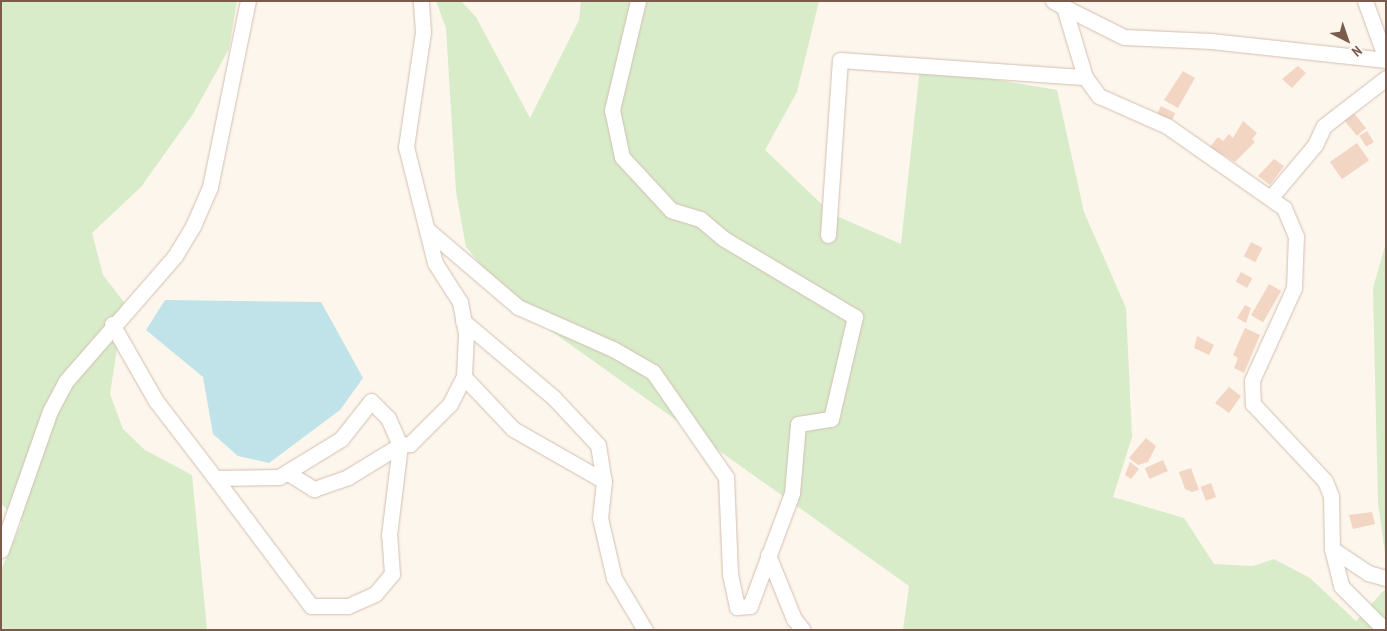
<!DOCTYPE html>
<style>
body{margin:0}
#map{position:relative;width:1387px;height:631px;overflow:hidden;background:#fdf6ec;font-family:"PT Sans Narrow",sans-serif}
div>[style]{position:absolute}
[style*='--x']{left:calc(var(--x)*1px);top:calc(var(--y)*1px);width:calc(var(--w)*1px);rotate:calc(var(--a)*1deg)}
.green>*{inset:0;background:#d8ecc9}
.water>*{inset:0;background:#bfe3e8}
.building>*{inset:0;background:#f3d5c3;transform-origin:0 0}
.roads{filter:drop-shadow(0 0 1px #d1beb0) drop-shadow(0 0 1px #d1beb0)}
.minor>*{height:15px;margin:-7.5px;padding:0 7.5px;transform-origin:7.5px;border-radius:7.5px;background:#fff}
span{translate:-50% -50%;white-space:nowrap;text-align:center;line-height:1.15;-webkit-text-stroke:4px #fffaf3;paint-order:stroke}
.frame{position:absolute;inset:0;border:2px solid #7a5c4d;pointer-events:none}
.north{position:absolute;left:1322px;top:15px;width:50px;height:50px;-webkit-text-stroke:4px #fffaf3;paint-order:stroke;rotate:139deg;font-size:14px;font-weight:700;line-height:20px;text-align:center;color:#7a5c4d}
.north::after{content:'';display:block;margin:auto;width:18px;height:22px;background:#7a5c4d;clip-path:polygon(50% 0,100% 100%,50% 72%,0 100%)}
</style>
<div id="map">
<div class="green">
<i style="clip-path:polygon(1px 1px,237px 1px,229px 49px,193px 114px,141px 187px,92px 233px,103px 275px,124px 302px,110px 394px,123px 429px,145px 450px,192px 475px,207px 630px,1px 630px,1px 570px,22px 522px,1px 504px)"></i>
<i style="clip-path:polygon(436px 1px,461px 1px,476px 17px,530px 118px,579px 20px,581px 1px,819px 1px,797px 92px,765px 150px,832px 214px,901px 244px,920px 67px,1057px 90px,1084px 212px,1126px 308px,1132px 437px,1113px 497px,1184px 518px,1214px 564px,1253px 566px,1274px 559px,1310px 578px,1356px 621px,1386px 588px,1386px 630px,903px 630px,909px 586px,512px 303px,466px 247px,456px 192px,446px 28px)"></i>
<i style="clip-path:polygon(1386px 243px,1386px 561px,1378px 503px,1373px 288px)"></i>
</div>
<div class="water">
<i style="clip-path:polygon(165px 300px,321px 302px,363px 378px,340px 410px,269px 463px,238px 456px,213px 434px,203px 377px,146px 330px)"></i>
</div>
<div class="building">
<i style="clip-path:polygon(1298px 66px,1306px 73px,1292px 88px,1282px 79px)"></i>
<i style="clip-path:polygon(1183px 71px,1195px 78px,1178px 108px,1164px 100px)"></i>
<i style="left:1161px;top:106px;width:16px;height:8px;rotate:27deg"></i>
<i style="left:1353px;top:112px;width:21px;height:12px;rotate:51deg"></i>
<i style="clip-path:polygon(1243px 121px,1257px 133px,1252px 139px,1255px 142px,1235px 162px,1210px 147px,1218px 137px,1223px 141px,1229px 134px,1233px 138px)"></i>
<i style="left:1367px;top:131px;width:13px;height:9px;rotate:58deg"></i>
<i style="left:1357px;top:143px;width:21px;height:33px;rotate:55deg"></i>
<i style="clip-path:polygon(1274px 159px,1284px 166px,1270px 185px,1258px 176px)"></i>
<i style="left:1251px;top:242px;width:13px;height:16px;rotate:27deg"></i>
<i style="left:1241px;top:272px;width:13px;height:11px;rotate:29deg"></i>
<i style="left:1269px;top:284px;width:14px;height:36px;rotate:30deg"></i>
<i style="clip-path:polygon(1245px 305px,1251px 308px,1246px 323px,1237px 318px)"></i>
<i style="clip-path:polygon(1245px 328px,1260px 335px,1244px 373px,1234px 368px,1238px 358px,1233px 355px)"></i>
<i style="clip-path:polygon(1197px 336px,1214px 345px,1209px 355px,1194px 348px)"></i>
<i style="clip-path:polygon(1229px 387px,1241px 396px,1229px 413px,1215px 403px)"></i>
<i style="clip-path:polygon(1146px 438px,1156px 446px,1148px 462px,1138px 465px,1129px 458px)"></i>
<i style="left:1163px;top:460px;width:12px;height:20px;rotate:66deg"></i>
<i style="clip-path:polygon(1130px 462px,1139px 469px,1131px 479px,1125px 475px)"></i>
<i style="clip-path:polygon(1191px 468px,1199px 490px,1192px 492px,1185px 489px,1179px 472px)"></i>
<i style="left:1211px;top:483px;width:15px;height:11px;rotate:70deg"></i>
<i style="clip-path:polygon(1372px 512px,1375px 524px,1353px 529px,1349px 515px)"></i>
</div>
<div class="roads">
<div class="minor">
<i style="--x:1053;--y:1;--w:13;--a:29"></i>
<i style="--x:1064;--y:7;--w:73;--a:73.3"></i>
<i style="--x:1085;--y:77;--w:24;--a:54"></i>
<i style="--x:1099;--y:96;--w:74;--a:23.8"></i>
<i style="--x:1167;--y:126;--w:143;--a:35"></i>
<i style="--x:1284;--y:208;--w:30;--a:67"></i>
<i style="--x:1296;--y:236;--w:52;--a:92.2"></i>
<i style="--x:1294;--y:288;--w:101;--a:114.5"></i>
<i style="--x:1252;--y:380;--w:24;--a:88"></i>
<i style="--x:1253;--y:404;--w:105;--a:46.9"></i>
<i style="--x:1325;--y:481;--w:16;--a:68"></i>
<i style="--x:1331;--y:496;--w:53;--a:88.9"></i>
<i style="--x:1332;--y:549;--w:38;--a:76"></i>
<i style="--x:1341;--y:586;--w:62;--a:45"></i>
<i style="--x:1365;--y:1;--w:62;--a:70.1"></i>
<i style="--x:1064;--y:7;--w:67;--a:26.6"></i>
<i style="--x:1124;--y:37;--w:87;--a:2.6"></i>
<i style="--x:1211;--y:41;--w:176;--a:6.2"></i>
<i style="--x:1272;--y:196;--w:67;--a:-49.9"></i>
<i style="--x:1315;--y:145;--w:21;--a:-65"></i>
<i style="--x:1324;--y:126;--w:78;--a:-37.7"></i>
<i style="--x:429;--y:231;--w:117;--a:40.5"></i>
<i style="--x:518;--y:307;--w:104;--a:23.9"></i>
<i style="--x:613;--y:349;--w:46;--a:29.9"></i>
<i style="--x:653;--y:372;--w:128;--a:55.2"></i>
<i style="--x:726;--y:477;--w:97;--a:87.6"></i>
<i style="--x:730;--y:574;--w:34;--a:78"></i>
<i style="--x:737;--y:607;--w:13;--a:-4"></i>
<i style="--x:750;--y:606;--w:121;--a:-69.6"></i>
<i style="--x:792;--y:493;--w:69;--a:-85"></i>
<i style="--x:798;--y:424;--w:33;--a:-9"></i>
<i style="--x:831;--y:419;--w:105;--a:-76.8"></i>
<i style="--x:855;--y:317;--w:152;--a:-149.2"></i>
<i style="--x:724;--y:239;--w:31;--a:-140"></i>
<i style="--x:700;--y:219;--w:30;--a:-163"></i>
<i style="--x:671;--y:210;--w:72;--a:-132.8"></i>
<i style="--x:622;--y:157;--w:48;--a:-102"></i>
<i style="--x:612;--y:110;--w:112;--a:-76.6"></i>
<i style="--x:828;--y:235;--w:175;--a:-86.1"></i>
<i style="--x:840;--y:60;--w:246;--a:4"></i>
<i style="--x:463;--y:321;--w:119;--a:40.2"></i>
<i style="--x:554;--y:398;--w:64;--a:46.9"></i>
<i style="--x:598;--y:445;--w:36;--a:81"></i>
<i style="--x:604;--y:481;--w:37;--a:96"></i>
<i style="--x:600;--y:518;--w:62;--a:76.9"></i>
<i style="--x:614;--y:578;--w:61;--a:59.2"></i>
<i style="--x:112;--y:324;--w:89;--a:60.3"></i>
<i style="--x:156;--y:401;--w:97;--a:52.5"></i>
<i style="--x:215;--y:478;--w:64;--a:-0.9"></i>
<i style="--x:279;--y:477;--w:73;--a:-31.5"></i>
<i style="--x:341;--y:439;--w:48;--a:-51.7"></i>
<i style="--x:371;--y:401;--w:24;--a:45"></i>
<i style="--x:388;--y:418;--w:30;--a:66"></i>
<i style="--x:400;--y:445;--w:10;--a:-6"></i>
<i style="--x:410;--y:444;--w:57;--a:-45"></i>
<i style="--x:450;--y:404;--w:30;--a:-63"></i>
<i style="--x:464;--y:377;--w:44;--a:-87.4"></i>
<i style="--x:466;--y:333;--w:32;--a:-101"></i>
<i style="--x:460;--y:302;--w:46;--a:-122.7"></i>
<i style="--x:435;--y:263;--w:120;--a:-104"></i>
<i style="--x:406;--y:147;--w:116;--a:-81.6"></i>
<i style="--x:423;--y:32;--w:31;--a:-94"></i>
<i style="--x:464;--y:377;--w:71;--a:46.7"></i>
<i style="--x:513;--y:429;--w:105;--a:29.7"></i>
<i style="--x:288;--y:473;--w:31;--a:32"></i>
<i style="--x:314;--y:489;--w:36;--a:-19"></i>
<i style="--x:348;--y:477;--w:61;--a:-31.6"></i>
<i style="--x:215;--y:478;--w:160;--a:53.1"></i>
<i style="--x:311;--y:606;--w:37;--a:0"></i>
<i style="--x:348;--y:606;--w:30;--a:-24"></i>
<i style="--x:375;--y:594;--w:26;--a:-50"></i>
<i style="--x:392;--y:574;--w:39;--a:-94"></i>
<i style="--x:389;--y:535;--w:91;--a:-83"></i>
<i style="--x:1332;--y:549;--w:43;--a:33.7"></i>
<i style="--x:1368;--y:573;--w:19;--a:16"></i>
<i style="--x:1;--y:550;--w:147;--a:-70.6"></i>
<i style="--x:50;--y:411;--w:34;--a:-62"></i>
<i style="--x:66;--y:381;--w:166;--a:-48.9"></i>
<i style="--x:175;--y:256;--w:35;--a:-59"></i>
<i style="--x:193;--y:226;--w:43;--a:-66.4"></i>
<i style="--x:210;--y:187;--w:190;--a:-78.5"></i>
<i style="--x:768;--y:555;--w:69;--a:67.9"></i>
<i style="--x:794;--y:619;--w:14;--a:51"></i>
</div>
</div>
<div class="frame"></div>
<div class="north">N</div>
</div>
